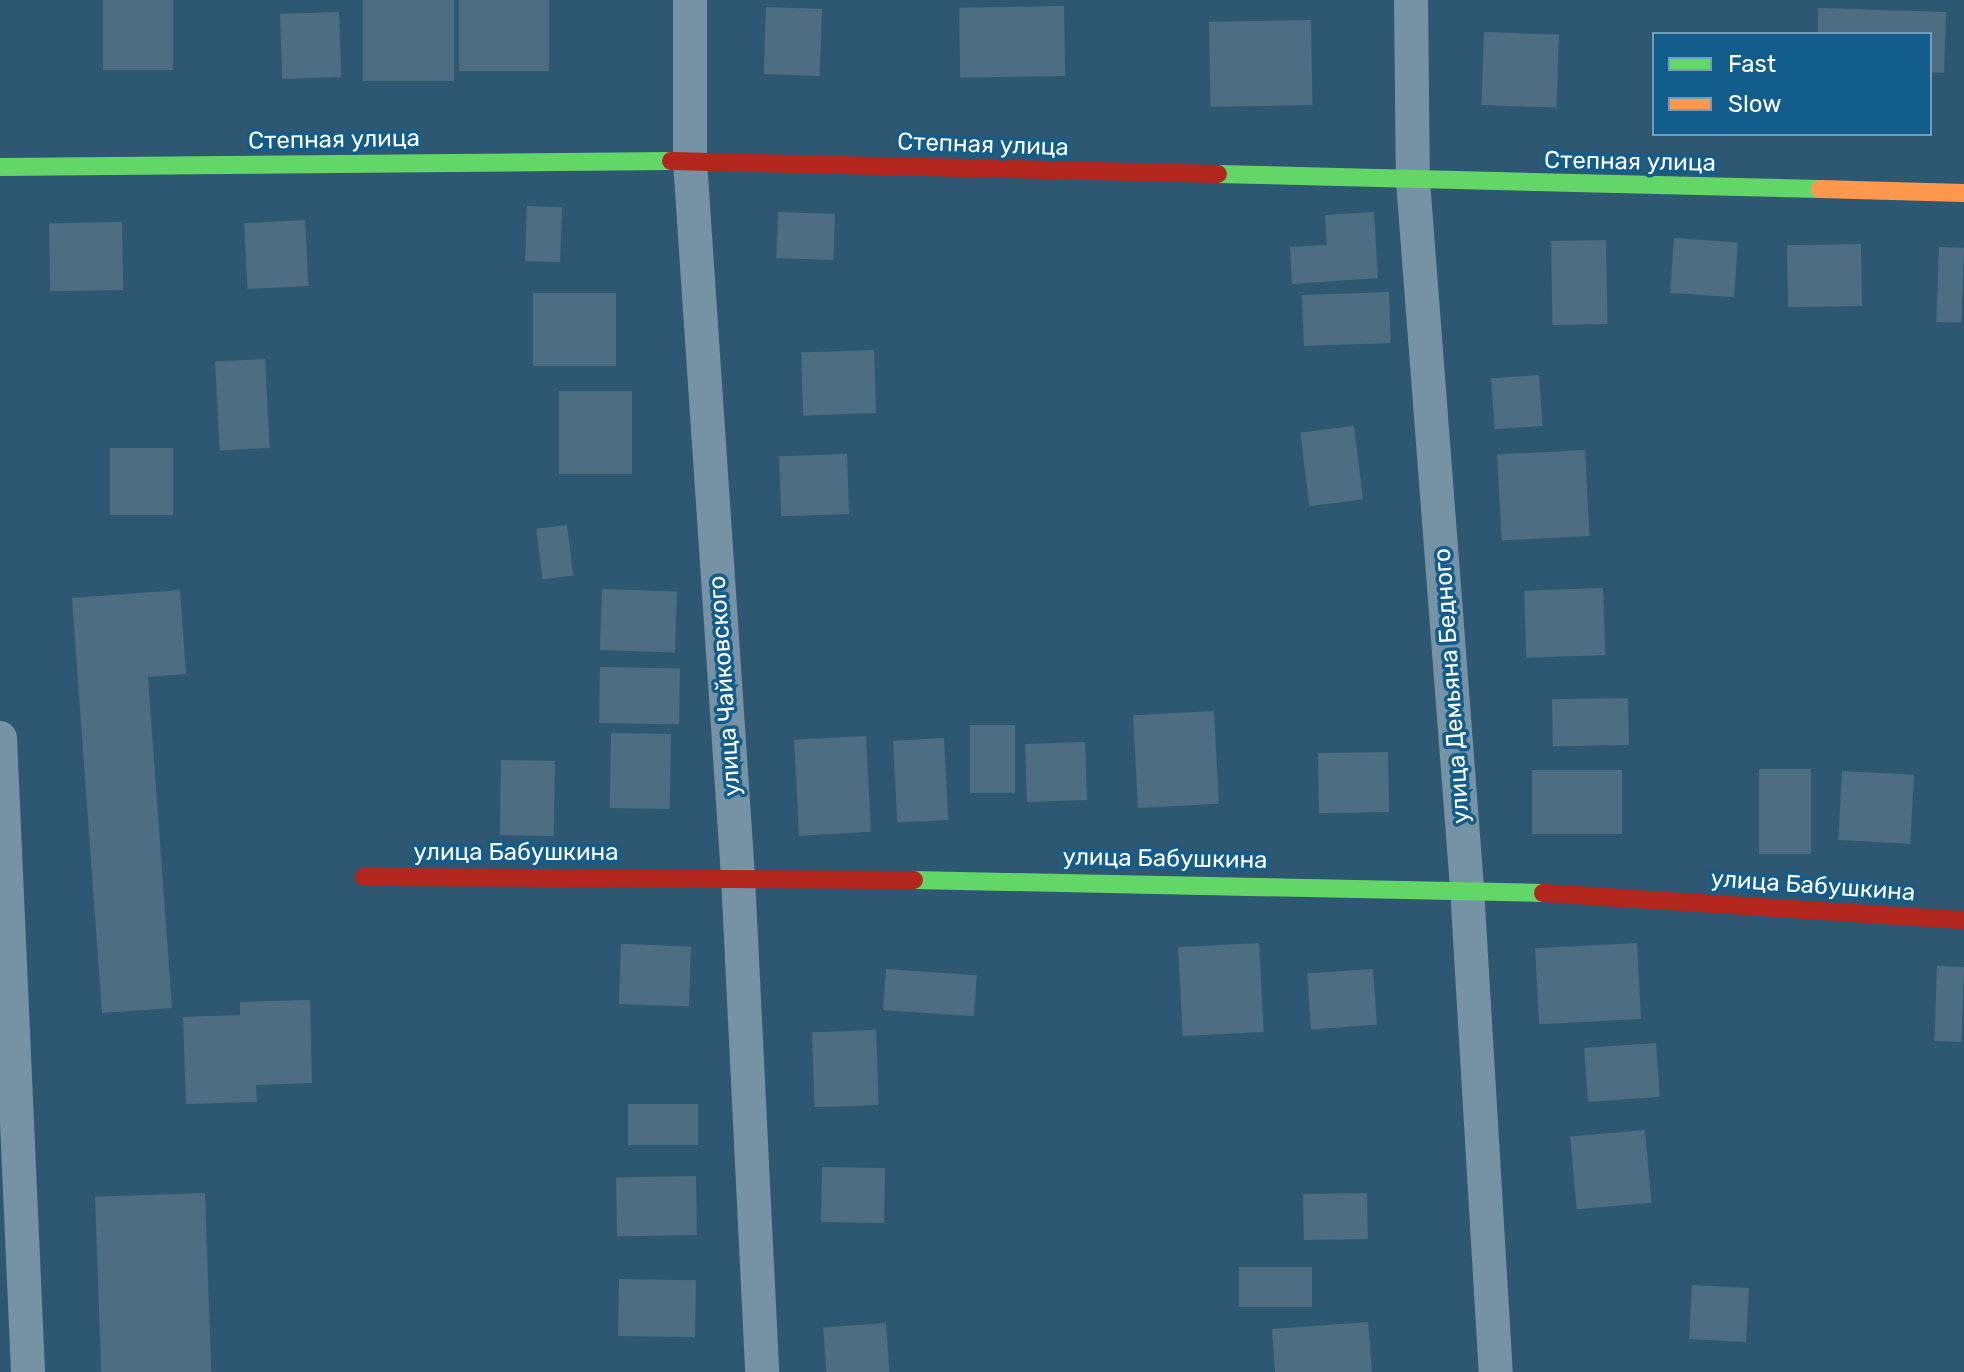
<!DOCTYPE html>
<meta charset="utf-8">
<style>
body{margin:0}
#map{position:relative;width:1964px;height:1372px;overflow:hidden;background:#2e5771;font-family:Rubik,sans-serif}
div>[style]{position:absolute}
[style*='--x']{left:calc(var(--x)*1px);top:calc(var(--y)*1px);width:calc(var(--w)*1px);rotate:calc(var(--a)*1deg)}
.building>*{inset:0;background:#4d6e82;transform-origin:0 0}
.street>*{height:34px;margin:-17px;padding:0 17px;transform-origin:17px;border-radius:17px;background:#7593a4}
.fast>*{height:18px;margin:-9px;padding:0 9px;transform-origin:9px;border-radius:9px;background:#63d668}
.slow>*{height:18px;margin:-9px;padding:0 9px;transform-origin:9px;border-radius:9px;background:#ff974d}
.jam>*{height:18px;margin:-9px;padding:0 9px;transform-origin:9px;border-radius:9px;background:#b3261e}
span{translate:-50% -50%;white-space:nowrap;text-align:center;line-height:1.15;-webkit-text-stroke:7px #135d8c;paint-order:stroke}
.street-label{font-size:24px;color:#fff}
.legend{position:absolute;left:1652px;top:32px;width:280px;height:104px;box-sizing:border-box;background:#135d8c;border:2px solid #719eba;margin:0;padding:10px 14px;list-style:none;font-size:24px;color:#fff}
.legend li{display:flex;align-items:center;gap:16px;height:40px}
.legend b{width:40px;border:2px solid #719eba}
</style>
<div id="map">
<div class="building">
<i style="left:103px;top:0;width:70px;height:70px"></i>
<i style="left:363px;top:0;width:91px;height:81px"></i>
<i style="left:459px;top:0;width:90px;height:71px"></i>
<i style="left:1064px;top:6px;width:70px;height:105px;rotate:89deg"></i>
<i style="left:766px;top:7px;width:56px;height:67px;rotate:2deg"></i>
<i style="clip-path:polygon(1818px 8px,1946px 12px,1944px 73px,1930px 72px,1930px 34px,1818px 34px)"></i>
<i style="left:339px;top:12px;width:65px;height:59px;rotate:88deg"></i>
<i style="left:1311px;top:20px;width:85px;height:102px;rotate:89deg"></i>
<i style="left:1484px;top:32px;width:75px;height:73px;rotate:2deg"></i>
<i style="left:527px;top:206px;width:35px;height:55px;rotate:2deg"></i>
<i style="left:778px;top:212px;width:57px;height:46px;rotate:2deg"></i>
<i style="clip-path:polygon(1374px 212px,1378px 278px,1292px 284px,1290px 247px,1327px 245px,1325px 215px)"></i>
<i style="left:305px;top:220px;width:66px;height:61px;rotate:87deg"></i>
<i style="left:122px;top:222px;width:68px;height:73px;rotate:89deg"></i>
<i style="left:1674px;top:238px;width:64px;height:55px;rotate:4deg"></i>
<i style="left:1606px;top:240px;width:84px;height:55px;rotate:89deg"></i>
<i style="left:1861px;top:244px;width:62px;height:74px;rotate:89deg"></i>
<i style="left:1939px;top:247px;width:25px;height:75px;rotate:2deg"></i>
<i style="left:1389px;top:292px;width:51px;height:87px;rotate:88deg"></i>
<i style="left:533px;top:293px;width:83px;height:73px"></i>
<i style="left:874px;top:350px;width:63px;height:73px;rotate:88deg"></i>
<i style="left:265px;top:359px;width:89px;height:50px;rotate:87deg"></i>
<i style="left:1539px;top:375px;width:51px;height:48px;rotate:86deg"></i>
<i style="left:559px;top:391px;width:73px;height:83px"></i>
<i style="left:1354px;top:426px;width:74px;height:54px;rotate:83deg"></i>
<i style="left:110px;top:448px;width:63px;height:67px"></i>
<i style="left:1585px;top:450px;width:86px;height:88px;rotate:87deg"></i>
<i style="left:847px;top:454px;width:60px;height:68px;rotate:88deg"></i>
<i style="left:567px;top:525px;width:51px;height:31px;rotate:83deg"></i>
<i style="left:1603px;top:588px;width:67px;height:79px;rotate:88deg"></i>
<i style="left:602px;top:589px;width:75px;height:61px;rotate:2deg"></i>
<i style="clip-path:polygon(180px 590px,186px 674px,148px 677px,172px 1008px,102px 1013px,72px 598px)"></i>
<i style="left:600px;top:667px;width:80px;height:56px;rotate:1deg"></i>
<i style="left:1628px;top:698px;width:47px;height:76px;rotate:89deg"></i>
<i style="left:1214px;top:711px;width:93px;height:81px;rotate:87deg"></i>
<i style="left:970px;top:725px;width:45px;height:68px"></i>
<i style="left:611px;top:733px;width:60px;height:75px;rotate:1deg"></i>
<i style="left:866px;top:736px;width:96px;height:72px;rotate:87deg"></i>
<i style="left:944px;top:738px;width:82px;height:51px;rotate:87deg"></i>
<i style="left:1085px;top:742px;width:58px;height:60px;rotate:88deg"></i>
<i style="left:1388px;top:752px;width:60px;height:70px;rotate:89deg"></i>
<i style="left:501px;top:760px;width:54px;height:75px;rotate:1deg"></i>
<i style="left:1759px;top:769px;width:52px;height:85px"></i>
<i style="left:1532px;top:770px;width:90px;height:64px"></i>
<i style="left:1842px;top:771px;width:72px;height:69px;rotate:3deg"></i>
<i style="left:1259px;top:943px;width:89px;height:81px;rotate:87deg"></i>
<i style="left:1637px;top:943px;width:76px;height:102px;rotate:87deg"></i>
<i style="left:621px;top:944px;width:70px;height:60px;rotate:2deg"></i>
<i style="left:1937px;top:966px;width:27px;height:75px;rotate:2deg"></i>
<i style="left:886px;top:969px;width:91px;height:41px;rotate:4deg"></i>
<i style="left:1373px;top:969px;width:56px;height:66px;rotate:86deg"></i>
<i style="clip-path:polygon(310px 1000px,312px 1083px,256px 1085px,257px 1102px,186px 1104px,183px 1017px,240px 1015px,240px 1002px)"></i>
<i style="left:876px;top:1030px;width:75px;height:64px;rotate:88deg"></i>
<i style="left:1656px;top:1043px;width:54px;height:72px;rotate:86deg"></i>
<i style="left:628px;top:1104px;width:70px;height:41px"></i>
<i style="left:1645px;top:1130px;width:73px;height:75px;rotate:85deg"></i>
<i style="left:822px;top:1167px;width:63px;height:55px;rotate:1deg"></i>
<i style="left:696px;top:1176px;width:59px;height:80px;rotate:89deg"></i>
<i style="left:205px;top:1193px;width:179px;height:110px;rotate:88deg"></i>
<i style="left:1367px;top:1193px;width:46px;height:64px;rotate:89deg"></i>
<i style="left:1312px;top:1267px;width:40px;height:73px;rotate:90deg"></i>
<i style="left:619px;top:1279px;width:77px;height:57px;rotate:1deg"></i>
<i style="left:1692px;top:1285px;width:57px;height:54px;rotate:3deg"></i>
<i style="clip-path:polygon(1368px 1322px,1372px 1372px,1275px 1372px,1272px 1329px)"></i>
<i style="left:886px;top:1323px;width:49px;height:63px;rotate:86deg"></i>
</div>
<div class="street">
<i style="--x:690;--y:0;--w:161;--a:90"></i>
<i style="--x:690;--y:161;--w:718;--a:86.16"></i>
<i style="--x:738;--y:877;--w:496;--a:87.2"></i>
<i style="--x:1411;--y:0;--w:181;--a:89.4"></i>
<i style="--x:1413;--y:181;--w:709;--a:85.63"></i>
<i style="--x:1467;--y:888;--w:485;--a:86.6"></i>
<i style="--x:0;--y:738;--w:635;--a:87.47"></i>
</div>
<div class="fast">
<i style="--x:0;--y:167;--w:671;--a:-0.51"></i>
<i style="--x:1218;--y:174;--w:602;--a:1.43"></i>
<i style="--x:914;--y:880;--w:629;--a:1.18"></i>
</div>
<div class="slow">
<i style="--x:1820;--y:189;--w:144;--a:1.6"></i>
</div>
<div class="jam">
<i style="--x:671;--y:161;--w:547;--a:1.36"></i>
<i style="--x:364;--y:877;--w:550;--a:0.31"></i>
<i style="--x:1543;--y:893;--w:422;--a:3.7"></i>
</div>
<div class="street-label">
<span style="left:334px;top:140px;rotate:-1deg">Степная улица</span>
<span style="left:983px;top:145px;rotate:2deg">Степная улица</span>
<span style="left:1630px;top:162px;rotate:1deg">Степная улица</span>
<span style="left:725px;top:686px;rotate:-94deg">улица Чайковского</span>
<span style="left:1452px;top:686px;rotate:-94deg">улица Демьяна Бедного</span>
<span style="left:516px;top:853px">улица Бабушкина</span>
<span style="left:1165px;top:859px;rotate:1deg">улица Бабушкина</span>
<span style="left:1813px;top:886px;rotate:4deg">улица Бабушкина</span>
</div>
<ul class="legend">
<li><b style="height:10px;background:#63d668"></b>Fast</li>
<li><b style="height:10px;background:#ff974d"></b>Slow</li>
</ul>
</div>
